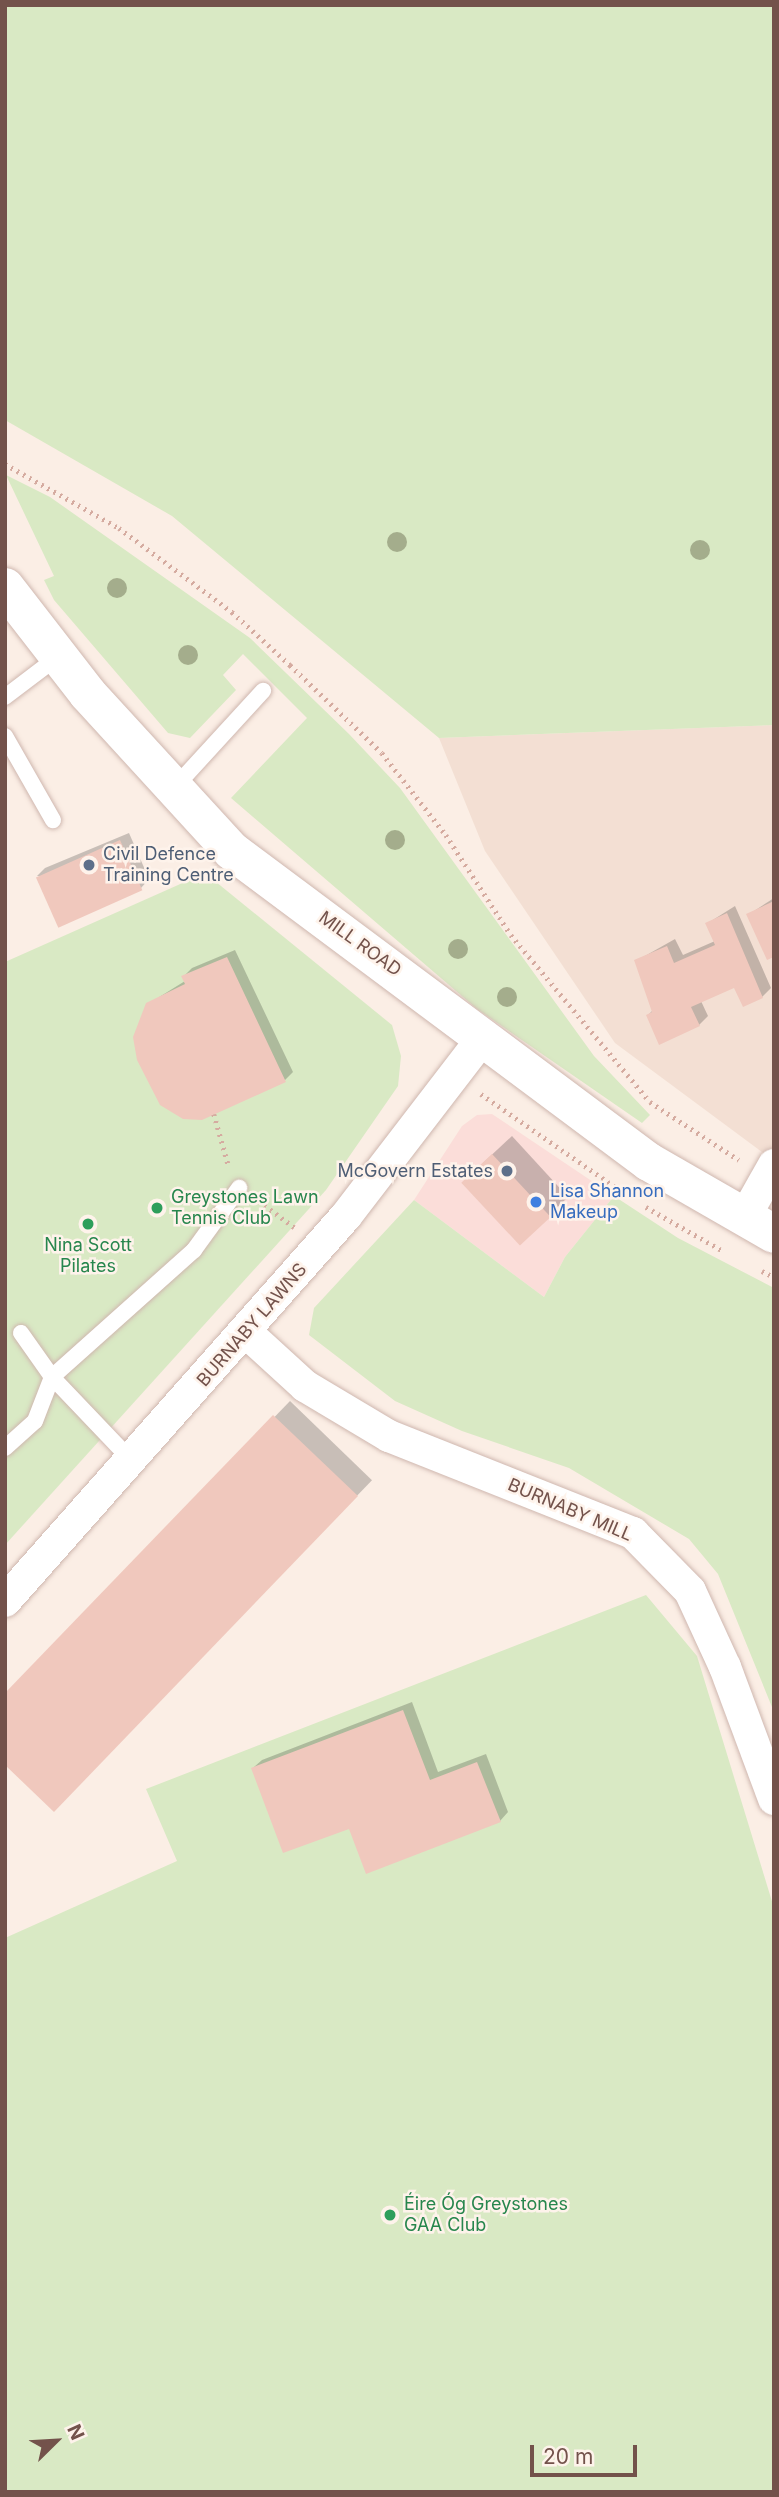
<!DOCTYPE html>
<meta charset="utf-8">
<style>
body{margin:0}
#map{position:relative;width:779px;height:2497px;overflow:hidden;background:#fbeee5;font-family:Inter,sans-serif}
div>[style]{position:absolute}
[style*='--x']{left:calc(var(--x)*1px);top:calc(var(--y)*1px);width:calc(var(--w)*1px);rotate:calc(var(--a)*1deg)}
.residential>*{inset:0;background:#f3dfd3}
.commercial>*{inset:0;background:#fbddd9}
.green>*{inset:0;background:#d9e9c4}
.shadow>*{inset:0;background:#0003;transform-origin:0 0}
.building>*{inset:0;background:#f0c8bd;transform-origin:0 0}
.path>*{height:4.5px;margin-top:-2.25px;transform-origin:0;background:repeating-linear-gradient(90deg,#d5aba0 0 2px,transparent 0 7px)}
.roads{filter:drop-shadow(0 0 2px #cfb7af) drop-shadow(0 0 2px #cfb7af)}
.service>*{height:16px;margin:-8px;padding:0 8px;transform-origin:8px;border-radius:8px;background:#fff}
.minor>*{height:32px;margin:-16px;padding:0 16px;transform-origin:16px;border-radius:16px;background:#fff}
.secondary>*{height:38px;margin:-19px;padding:0 19px;transform-origin:19px;border-radius:19px;background:#fff}
.trees>*{width:20px;height:20px;margin:-10px;border-radius:50%;background:#a4ad8c}
.dots>*{width:19px;height:19px;translate:-50% -50%;box-sizing:border-box;border:4px solid #fef3eb;border-radius:50%}
span{translate:-50% -50%;white-space:nowrap;text-align:center;line-height:1.15;-webkit-text-stroke:5px #fef3eb;paint-order:stroke}
.service-label{font-size:18px;color:#4e5e75}
.left{translate:0 -50%;text-align:left}
.right{translate:-100% -50%;text-align:right}
.street-label{font-size:18px;color:#73524b}
.shop-label{font-size:18px;color:#366cbe}
.leisure-label{font-size:18px;color:#27864d}
.frame{position:absolute;inset:0;border:7px solid #73524b;pointer-events:none}
.north{position:absolute;left:21px;top:2406px;width:70px;height:70px;-webkit-text-stroke:5px #fef3eb;paint-order:stroke;rotate:66deg;font-size:19px;font-weight:700;line-height:28px;text-align:center;color:#73524b}
.north::after{content:'';display:block;margin:auto;width:24px;height:32px;background:#73524b;clip-path:polygon(50% 0,100% 100%,50% 72%,0 100%)}
.scale{position:absolute;left:530px;top:2445px;width:107px;height:32px;box-sizing:border-box;border:4px solid #73524b;border-top:0;padding-left:9px;font-size:21px;line-height:24px;white-space:nowrap;color:#73524b;-webkit-text-stroke:5px #fef3eb;paint-order:stroke}
</style>
<div id="map">
<div class="residential">
<i style="clip-path:polygon(774px 725px,774px 1161px,615px 1043px,485px 851px,439px 738px)"></i>
</div>
<div class="commercial">
<i style="clip-path:polygon(492px 1114px,614px 1196px,565px 1257px,544px 1297px,414px 1200px,462px 1126px,477px 1115px)"></i>
</div>
<div class="green">
<i style="clip-path:polygon(5px 5px,774px 5px,774px 725px,439px 738px,172px 516px,5px 420px)"></i>
<i style="clip-path:polygon(6px 475px,50px 497px,250px 638px,349px 734px,400px 788px,594px 1056px,650px 1115px,642px 1123px,477px 1009px,231px 798px,307px 718px,243px 654px,223px 675px,236px 690px,190px 738px,168px 733px,54px 600px,44px 580px,54px 576px)"></i>
<i style="clip-path:polygon(205px 873px,392px 1025px,401px 1056px,398px 1086px,326px 1190px,5px 1545px,5px 962px)"></i>
<i style="clip-path:polygon(614px 1196px,678px 1238px,774px 1288px,774px 1712px,718px 1574px,689px 1539px,569px 1468px,462px 1431px,395px 1401px,309px 1335px,314px 1308px,414px 1200px,544px 1297px,565px 1257px)"></i>
<i style="clip-path:polygon(646px 1595px,697px 1656px,774px 1908px,774px 2492px,5px 2492px,5px 1938px,177px 1861px,146px 1789px)"></i>
</div>
<div class="shadow">
<i style="clip-path:polygon(129px 833px,149px 879px,141px 888px,37px 876px,45px 868px)"></i>
<i style="clip-path:polygon(774px 898px,774px 955px,748px 915px)"></i>
<i style="clip-path:polygon(735px 906px,771px 988px,762px 997px,735px 986px,701px 1001px,708px 1016px,699px 1025px,648px 1015px,653px 1010px,636px 961px,675px 939px,683px 955px,715px 941px,708px 923px)"></i>
<i style="clip-path:polygon(235px 950px,293px 1072px,284px 1081px,148px 1004px,185px 981px,184px 976px,192px 968px)"></i>
<i style="clip-path:polygon(512px 1136px,568px 1197px,521px 1243px,483px 1163px)"></i>
<i style="left:290px;top:1401px;width:114px;height:410px;rotate:44deg"></i>
<i style="clip-path:polygon(412px 1702px,438px 1772px,486px 1754px,508px 1812px,500px 1821px,253px 1768px,262px 1760px)"></i>
</div>
<div class="building">
<i style="left:120px;top:840px;width:55px;height:92px;rotate:66deg"></i>
<i style="clip-path:polygon(774px 901px,774px 957px,767px 960px,746px 914px)"></i>
<i style="clip-path:polygon(727px 913px,763px 998px,743px 1007px,734px 988px,691px 1007px,700px 1026px,659px 1045px,646px 1015px,652px 1012px,634px 960px,667px 946px,674px 963px,715px 945px,705px 923px)"></i>
<i style="clip-path:polygon(227px 957px,286px 1082px,202px 1120px,183px 1119px,160px 1105px,137px 1060px,133px 1037px,146px 1003px,185px 984px,181px 976px)"></i>
<i style="left:492px;top:1154px;width:86px;height:42px;rotate:47deg"></i>
<i style="clip-path:polygon(273px 1415px,358px 1496px,54px 1812px,5px 1765px,5px 1693px)"></i>
<i style="clip-path:polygon(403px 1710px,430px 1780px,477px 1762px,501px 1822px,366px 1874px,349px 1829px,283px 1853px,251px 1768px)"></i>
</div>
<div class="path">
<i style="--x:5;--y:464;--w:131;--a:29.3"></i>
<i style="--x:119;--y:528;--w:141;--a:36.6"></i>
<i style="--x:232;--y:612;--w:79;--a:42.4"></i>
<i style="--x:290;--y:665;--w:127;--a:43.7"></i>
<i style="--x:382;--y:753;--w:104;--a:52"></i>
<i style="--x:446;--y:835;--w:119;--a:57"></i>
<i style="--x:511;--y:935;--w:217;--a:50.2"></i>
<i style="--x:650;--y:1102;--w:106;--a:33.1"></i>
<i style="--x:481;--y:1094;--w:174;--a:34.7"></i>
<i style="--x:214;--y:1114;--w:55;--a:74.2"></i>
<i style="--x:259;--y:1201;--w:44;--a:36.6"></i>
<i style="--x:646;--y:1207;--w:89;--a:29.7"></i>
<i style="--x:762;--y:1271;--w:13;--a:27"></i>
</div>
<div class="roads">
<div class="service">
<i style="--x:5;--y:697;--w:68;--a:-37.2"></i>
<i style="--x:5;--y:736;--w:97;--a:60.3"></i>
<i style="--x:174;--y:788;--w:132;--a:-47.5"></i>
<i style="--x:21;--y:1333;--w:54;--a:54.8"></i>
<i style="--x:52;--y:1377;--w:115;--a:46.4"></i>
<i style="--x:5;--y:1448;--w:40;--a:-42"></i>
<i style="--x:35;--y:1421;--w:47;--a:-68.9"></i>
<i style="--x:52;--y:1377;--w:191;--a:-41.8"></i>
<i style="--x:194;--y:1250;--w:77;--a:-54"></i>
</div>
<div class="minor">
<i style="--x:744;--y:1218;--w:61;--a:-60.5"></i>
<i style="--x:247;--y:1333;--w:79;--a:42.4"></i>
<i style="--x:305;--y:1386;--w:98;--a:30.8"></i>
<i style="--x:389;--y:1436;--w:263;--a:21.7"></i>
<i style="--x:633;--y:1533;--w:81;--a:45.5"></i>
<i style="--x:690;--y:1591;--w:84;--a:65.3"></i>
<i style="--x:725;--y:1667;--w:141;--a:69.6"></i>
<i style="--x:5;--y:1601;--w:514;--a:-48.47"></i>
<i style="--x:346;--y:1216;--w:227;--a:-52.5"></i>
</div>
<div class="secondary">
<i style="--x:5;--y:587;--w:135;--a:52.2"></i>
<i style="--x:88;--y:694;--w:213;--a:47.5"></i>
<i style="--x:232;--y:851;--w:520;--a:36.72"></i>
<i style="--x:649;--y:1162;--w:144;--a:29.9"></i>
</div>
</div>
<div class="trees">
<i style="left:397px;top:542px"></i>
<i style="left:700px;top:550px"></i>
<i style="left:117px;top:588px"></i>
<i style="left:188px;top:655px"></i>
<i style="left:395px;top:840px"></i>
<i style="left:458px;top:949px"></i>
<i style="left:507px;top:997px"></i>
</div>
<div class="dots">
<i style="left:89px;top:865px;background:#5c6f8a"></i>
<i style="left:507px;top:1171px;background:#5c6f8a"></i>
<i style="left:536px;top:1202px;background:#3f7fe0"></i>
<i style="left:157px;top:1208px;background:#2e9e5b"></i>
<i style="left:88px;top:1224px;background:#2e9e5b"></i>
<i style="left:390px;top:2215px;background:#2e9e5b"></i>
</div>
<div class="service-label">
<span class="left" style="left:103px;top:865px">Civil Defence<br>Training Centre</span>
<span class="right" style="left:493px;top:1171px">McGovern Estates</span>
</div>
<div class="street-label">
<span style="left:360px;top:944px;rotate:36deg">MILL ROAD</span>
<span style="left:252px;top:1325px;rotate:-49deg">BURNABY LAWNS</span>
<span style="left:570px;top:1510px;rotate:23deg">BURNABY MILL</span>
</div>
<div class="shop-label">
<span class="left" style="left:550px;top:1202px">Lisa Shannon<br>Makeup</span>
</div>
<div class="leisure-label">
<span class="left" style="left:171px;top:1208px">Greystones Lawn<br>Tennis Club</span>
<span style="left:88px;top:1256px">Nina Scott<br>Pilates</span>
<span class="left" style="left:404px;top:2215px">Éire Óg Greystones<br>GAA Club</span>
</div>
<div class="frame"></div>
<div class="north">N</div>
<div class="scale">20 m</div>
</div>
